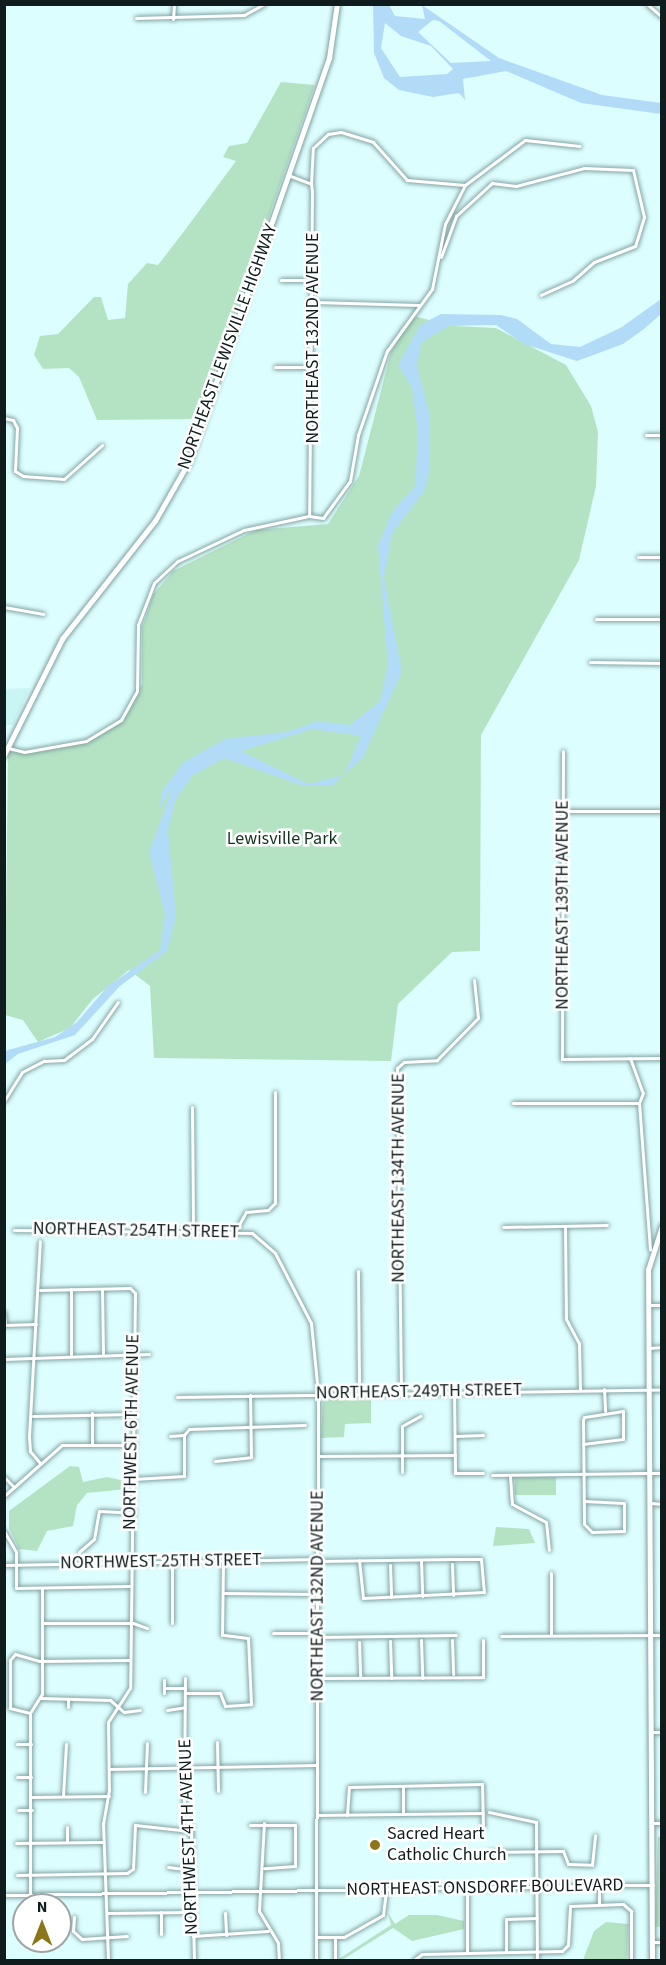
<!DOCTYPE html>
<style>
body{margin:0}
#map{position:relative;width:666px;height:1965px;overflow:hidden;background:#ddfeff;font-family:"Source Sans 3",sans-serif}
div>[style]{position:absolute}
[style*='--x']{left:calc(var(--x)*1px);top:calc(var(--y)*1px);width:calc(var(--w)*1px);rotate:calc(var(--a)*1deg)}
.built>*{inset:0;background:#c9f5f5}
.green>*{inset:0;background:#b4e3c4;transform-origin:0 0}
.water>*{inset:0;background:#b2dbf7}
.river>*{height:5px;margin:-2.5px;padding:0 2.5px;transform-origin:2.5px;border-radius:2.5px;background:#b2dbf7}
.roads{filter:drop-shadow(0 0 2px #81a0a0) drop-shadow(0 0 2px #81a0a0)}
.minor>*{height:3px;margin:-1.5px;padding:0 1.5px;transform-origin:1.5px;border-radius:1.5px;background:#fff}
.major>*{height:4.5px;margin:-2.25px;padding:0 2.25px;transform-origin:2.25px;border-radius:2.25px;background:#fff}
.dots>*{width:16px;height:16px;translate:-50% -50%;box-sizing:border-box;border:3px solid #fff;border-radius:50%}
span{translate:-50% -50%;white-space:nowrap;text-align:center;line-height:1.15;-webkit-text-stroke:5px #fff;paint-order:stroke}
.street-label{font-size:18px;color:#0f1b1c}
.park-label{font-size:18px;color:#123320}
.poi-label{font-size:18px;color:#0f1b1c}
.left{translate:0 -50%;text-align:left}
.frame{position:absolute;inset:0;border:6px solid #0f1b1c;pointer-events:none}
.north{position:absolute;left:12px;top:1893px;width:60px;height:60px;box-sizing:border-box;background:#fff;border:2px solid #9fa4a4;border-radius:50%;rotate:0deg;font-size:16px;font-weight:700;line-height:24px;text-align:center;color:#0f1b1c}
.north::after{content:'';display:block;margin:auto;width:21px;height:27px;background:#8c761a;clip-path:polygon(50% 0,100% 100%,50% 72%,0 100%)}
</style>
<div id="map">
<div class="built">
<i style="clip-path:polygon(30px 688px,13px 725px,5px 725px,5px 689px)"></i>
</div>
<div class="green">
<i style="clip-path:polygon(281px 82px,315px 85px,198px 419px,97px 420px,79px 377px,69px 368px,43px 369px,34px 355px,40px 336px,58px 334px,94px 297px,101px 297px,108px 320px,125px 318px,128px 284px,147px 263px,158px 265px,182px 234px,236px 161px,223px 157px,229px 146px,247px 143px)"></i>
<i style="clip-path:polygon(413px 316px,454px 326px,496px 328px,566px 365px,591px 406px,598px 432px,596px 486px,579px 560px,481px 735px,480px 951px,452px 952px,398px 1004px,391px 1061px,154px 1058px,150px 986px,129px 970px,93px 999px,70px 1028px,38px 1042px,23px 1020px,5px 1015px,8px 748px,19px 752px,88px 742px,123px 721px,142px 684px,142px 628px,153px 595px,173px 571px,256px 530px,328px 524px,359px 476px,391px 352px)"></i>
<i style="clip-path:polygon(371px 1396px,371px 1423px,345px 1424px,344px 1437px,321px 1438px,323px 1397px)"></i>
<i style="clip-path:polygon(70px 1466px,79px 1467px,83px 1482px,107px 1477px,125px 1481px,127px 1489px,87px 1493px,77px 1505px,73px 1526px,47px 1531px,37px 1551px,19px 1549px,9px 1528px,9px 1511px)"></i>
<i style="left:515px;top:1477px;width:41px;height:18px"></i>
<i style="clip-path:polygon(496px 1527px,529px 1529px,535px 1543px,493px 1546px)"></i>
<i style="clip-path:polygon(658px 1837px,662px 1837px,661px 1927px,655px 1927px)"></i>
<i style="clip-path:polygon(388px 1913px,395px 1924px,409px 1915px,437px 1915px,464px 1921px,464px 1929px,412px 1941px,393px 1928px,342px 1960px,337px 1960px,391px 1925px)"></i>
<i style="clip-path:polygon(606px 1922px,628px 1924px,627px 1960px,583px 1960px,594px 1931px)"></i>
</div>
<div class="water">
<i style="clip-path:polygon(evenodd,373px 5px,389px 5px,395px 16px,425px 19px,422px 5px,499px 58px,602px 95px,661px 103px,661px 114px,581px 103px,506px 71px,463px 79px,465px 100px,459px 93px,433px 97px,399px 90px,384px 78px,374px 53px,373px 5px,433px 20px,439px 21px,491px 61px,451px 63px,418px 32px,433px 20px,373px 5px,385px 23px,401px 36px,431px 46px,453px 69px,447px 74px,400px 77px,381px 48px,385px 23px)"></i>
<i style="clip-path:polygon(evenodd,661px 299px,661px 314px,644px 329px,623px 344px,577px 361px,524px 344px,496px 325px,448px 326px,421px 343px,417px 366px,430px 416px,430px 468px,424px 491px,392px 534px,384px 578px,402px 672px,363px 757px,332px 786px,303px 786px,224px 758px,192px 776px,175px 801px,168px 831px,176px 916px,167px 951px,120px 986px,75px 1035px,18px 1054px,5px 1064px,5px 1051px,55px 1037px,77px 1022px,108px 986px,160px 950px,165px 914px,149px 852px,173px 787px,159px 810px,163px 789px,184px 762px,225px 739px,287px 732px,317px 721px,350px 725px,380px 701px,388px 665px,378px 546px,392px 512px,415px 486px,418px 433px,412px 388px,398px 365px,420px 325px,441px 314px,501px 315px,517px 319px,551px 344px,580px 347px,622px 327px,661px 299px,313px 729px,361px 736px,344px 775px,308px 784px,241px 751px,313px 729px)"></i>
</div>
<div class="river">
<i style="--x:168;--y:805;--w:21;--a:-67"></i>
</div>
<div class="roads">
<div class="minor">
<i style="--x:647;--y:4;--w:20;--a:41"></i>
<i style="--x:136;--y:18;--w:108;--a:-1.6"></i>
<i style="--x:244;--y:15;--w:23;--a:-29"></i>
<i style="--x:173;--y:19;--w:15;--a:-86"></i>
<i style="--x:288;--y:175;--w:25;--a:21"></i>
<i style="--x:311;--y:184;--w:7;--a:82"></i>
<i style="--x:312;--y:191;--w:325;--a:90.5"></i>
<i style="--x:311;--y:184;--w:36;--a:-87"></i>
<i style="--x:313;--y:148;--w:21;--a:-43"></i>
<i style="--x:328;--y:134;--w:13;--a:-9"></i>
<i style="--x:341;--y:132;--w:34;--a:17"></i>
<i style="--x:373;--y:142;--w:51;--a:48.2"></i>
<i style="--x:407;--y:180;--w:58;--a:4.9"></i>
<i style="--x:441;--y:257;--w:44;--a:-69.9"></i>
<i style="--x:456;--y:216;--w:49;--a:-42.5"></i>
<i style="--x:492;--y:183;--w:24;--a:7"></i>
<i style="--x:516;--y:186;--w:70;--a:-14.8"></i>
<i style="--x:584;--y:168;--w:49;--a:2.3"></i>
<i style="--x:633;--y:170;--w:48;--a:76.8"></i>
<i style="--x:644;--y:217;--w:30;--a:107"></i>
<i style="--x:635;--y:246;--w:44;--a:158.7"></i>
<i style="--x:594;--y:262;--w:29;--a:139"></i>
<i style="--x:572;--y:281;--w:34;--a:156"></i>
<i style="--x:281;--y:280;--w:32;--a:0"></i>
<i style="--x:314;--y:302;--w:105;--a:1.6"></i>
<i style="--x:275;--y:367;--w:38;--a:0"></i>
<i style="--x:4;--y:418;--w:9;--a:13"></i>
<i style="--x:13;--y:420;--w:9;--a:63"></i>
<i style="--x:17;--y:428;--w:43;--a:92.7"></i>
<i style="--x:15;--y:471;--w:9;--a:32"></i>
<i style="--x:23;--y:476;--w:41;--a:4.2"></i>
<i style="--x:64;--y:479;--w:51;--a:-41.8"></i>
<i style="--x:646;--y:435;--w:16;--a:0"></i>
<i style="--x:309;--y:516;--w:14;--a:8"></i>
<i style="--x:323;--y:518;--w:46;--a:-53.9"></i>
<i style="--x:350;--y:481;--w:47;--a:-80.1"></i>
<i style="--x:358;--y:435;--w:89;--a:-71"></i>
<i style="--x:387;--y:351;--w:77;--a:-54"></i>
<i style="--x:432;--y:289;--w:66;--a:-78.7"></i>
<i style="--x:445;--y:224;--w:44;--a:-62.9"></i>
<i style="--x:465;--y:185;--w:75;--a:-36.9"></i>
<i style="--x:525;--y:140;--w:55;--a:6.2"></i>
<i style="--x:638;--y:557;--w:24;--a:0"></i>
<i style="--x:4;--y:607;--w:40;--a:10"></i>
<i style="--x:596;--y:619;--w:66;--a:0"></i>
<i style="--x:590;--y:662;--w:72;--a:0.8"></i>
<i style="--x:4;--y:747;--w:21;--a:14"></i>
<i style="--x:24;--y:752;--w:63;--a:-10.1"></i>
<i style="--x:86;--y:741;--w:41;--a:-31"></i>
<i style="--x:121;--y:720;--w:33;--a:-61"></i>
<i style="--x:137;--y:691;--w:66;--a:-89.1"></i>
<i style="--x:138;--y:625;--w:45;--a:-69.1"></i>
<i style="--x:154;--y:583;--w:33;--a:-43"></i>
<i style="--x:178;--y:561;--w:73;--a:-25.2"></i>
<i style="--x:244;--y:530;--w:66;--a:-12.2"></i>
<i style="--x:563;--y:751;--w:308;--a:90.2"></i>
<i style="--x:562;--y:1059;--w:100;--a:-0.6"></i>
<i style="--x:563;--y:811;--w:99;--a:0"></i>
<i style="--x:630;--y:1058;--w:37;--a:70"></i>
<i style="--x:643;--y:1093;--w:11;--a:112"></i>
<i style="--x:639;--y:1103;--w:147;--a:85.7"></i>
<i style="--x:4;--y:1101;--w:34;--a:-58"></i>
<i style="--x:22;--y:1072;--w:25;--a:-27"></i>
<i style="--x:44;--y:1061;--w:20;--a:-3"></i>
<i style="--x:64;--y:1060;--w:35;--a:-37"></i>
<i style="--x:92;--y:1039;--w:45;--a:-54.9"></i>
<i style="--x:513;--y:1103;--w:126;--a:0"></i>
<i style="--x:192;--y:1107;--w:122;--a:89.5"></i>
<i style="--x:565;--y:1226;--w:93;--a:89.4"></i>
<i style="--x:566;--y:1319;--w:27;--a:62"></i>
<i style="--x:579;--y:1343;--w:47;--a:88.8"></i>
<i style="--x:503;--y:1227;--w:104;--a:-1.1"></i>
<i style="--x:14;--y:1230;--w:238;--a:0.7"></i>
<i style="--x:252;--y:1233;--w:30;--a:41"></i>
<i style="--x:275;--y:1253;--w:79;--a:62.8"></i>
<i style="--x:311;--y:1323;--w:70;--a:84.3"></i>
<i style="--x:318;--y:1393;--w:567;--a:90.2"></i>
<i style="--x:236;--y:1230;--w:21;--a:-61"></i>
<i style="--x:246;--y:1212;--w:22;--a:-5"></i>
<i style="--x:268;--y:1210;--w:10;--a:-45"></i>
<i style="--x:275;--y:1203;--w:111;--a:-90"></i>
<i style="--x:358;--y:1271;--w:121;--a:89.5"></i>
<i style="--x:71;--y:1289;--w:65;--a:90"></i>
<i style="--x:102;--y:1289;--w:64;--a:89.1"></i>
<i style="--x:40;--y:1290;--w:90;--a:-1.3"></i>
<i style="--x:130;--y:1288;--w:7;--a:45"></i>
<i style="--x:135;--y:1293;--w:395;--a:90.7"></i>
<i style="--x:130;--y:1688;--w:40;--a:122.9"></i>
<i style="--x:108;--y:1722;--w:68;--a:89.2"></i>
<i style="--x:109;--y:1790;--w:34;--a:100"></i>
<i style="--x:103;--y:1823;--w:137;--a:87.9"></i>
<i style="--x:649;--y:1305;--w:13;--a:0"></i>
<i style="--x:4;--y:1312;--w:13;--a:86"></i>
<i style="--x:4;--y:1325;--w:32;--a:-2"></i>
<i style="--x:649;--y:1348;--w:13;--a:-4"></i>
<i style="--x:4;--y:1359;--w:145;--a:-2"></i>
<i style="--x:604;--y:1389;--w:22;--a:87"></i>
<i style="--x:454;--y:1391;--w:82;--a:89.3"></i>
<i style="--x:455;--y:1473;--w:28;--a:0"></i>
<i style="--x:401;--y:1392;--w:324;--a:-90.7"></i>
<i style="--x:397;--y:1068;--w:9;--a:-41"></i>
<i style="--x:404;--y:1062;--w:33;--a:-3"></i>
<i style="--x:437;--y:1060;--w:59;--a:-45.7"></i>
<i style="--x:478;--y:1018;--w:38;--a:-96"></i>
<i style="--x:177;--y:1397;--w:485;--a:-0.9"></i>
<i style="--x:92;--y:1413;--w:31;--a:90"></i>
<i style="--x:33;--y:1416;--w:100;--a:-1.1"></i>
<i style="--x:170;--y:1436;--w:14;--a:-4"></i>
<i style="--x:455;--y:1436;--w:28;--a:-2"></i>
<i style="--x:583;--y:1444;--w:40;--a:-7.1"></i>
<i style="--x:623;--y:1439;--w:28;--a:-90"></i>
<i style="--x:623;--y:1411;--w:39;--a:171"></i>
<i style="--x:584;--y:1417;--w:3;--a:108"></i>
<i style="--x:583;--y:1420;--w:104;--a:89.4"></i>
<i style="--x:584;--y:1524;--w:11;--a:45"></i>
<i style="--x:592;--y:1532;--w:32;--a:-2"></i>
<i style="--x:624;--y:1531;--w:28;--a:-90"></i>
<i style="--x:624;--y:1503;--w:40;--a:-177.1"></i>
<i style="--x:318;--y:1456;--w:137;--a:-0.4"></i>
<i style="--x:215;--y:1461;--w:36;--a:-6"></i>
<i style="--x:251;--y:1457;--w:62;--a:-90.9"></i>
<i style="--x:40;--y:1463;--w:16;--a:-130"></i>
<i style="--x:30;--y:1451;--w:15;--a:-94"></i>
<i style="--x:29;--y:1436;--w:195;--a:-86.8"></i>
<i style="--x:402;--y:1472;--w:46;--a:-90"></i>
<i style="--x:402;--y:1426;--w:21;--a:-29"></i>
<i style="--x:634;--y:1473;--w:28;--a:0"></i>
<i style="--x:492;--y:1475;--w:157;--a:-0.7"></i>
<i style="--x:510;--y:1476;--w:28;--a:86"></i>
<i style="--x:512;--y:1504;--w:38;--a:28"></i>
<i style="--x:546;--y:1522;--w:28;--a:84"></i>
<i style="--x:4;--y:1477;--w:13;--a:45"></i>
<i style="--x:134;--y:1479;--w:50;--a:-3.4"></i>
<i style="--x:184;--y:1476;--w:41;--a:-90"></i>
<i style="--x:184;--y:1435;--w:8;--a:-50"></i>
<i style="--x:189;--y:1429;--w:116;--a:-2"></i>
<i style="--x:4;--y:1496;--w:77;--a:-41.3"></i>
<i style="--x:62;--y:1445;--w:72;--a:0"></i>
<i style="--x:651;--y:1503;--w:11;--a:5"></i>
<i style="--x:4;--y:1531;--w:24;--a:60"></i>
<i style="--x:16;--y:1552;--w:36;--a:90"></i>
<i style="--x:16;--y:1588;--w:113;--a:-1"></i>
<i style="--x:79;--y:1552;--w:20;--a:-41"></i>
<i style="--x:94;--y:1539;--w:28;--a:-80"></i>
<i style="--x:99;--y:1511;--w:35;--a:3"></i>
<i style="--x:421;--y:1560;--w:36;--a:88"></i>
<i style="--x:172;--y:1561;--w:62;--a:90"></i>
<i style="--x:318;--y:1561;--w:135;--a:-0.8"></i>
<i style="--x:453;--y:1559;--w:28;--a:0"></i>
<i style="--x:481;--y:1559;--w:33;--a:85"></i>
<i style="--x:484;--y:1592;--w:121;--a:177.2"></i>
<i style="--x:363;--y:1598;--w:38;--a:-96"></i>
<i style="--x:452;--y:1564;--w:31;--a:88"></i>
<i style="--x:4;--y:1565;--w:314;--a:-1.1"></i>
<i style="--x:390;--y:1565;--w:32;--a:88"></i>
<i style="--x:551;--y:1573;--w:62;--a:90"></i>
<i style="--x:224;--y:1593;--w:93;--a:0.6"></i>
<i style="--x:42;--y:1623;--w:91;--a:0"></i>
<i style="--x:133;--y:1623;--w:15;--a:20"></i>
<i style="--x:273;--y:1633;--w:45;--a:0"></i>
<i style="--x:501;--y:1636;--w:161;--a:-0.4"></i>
<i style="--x:317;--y:1637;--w:139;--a:-0.8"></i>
<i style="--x:421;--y:1640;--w:38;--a:88"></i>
<i style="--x:452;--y:1640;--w:34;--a:88"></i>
<i style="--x:390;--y:1641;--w:37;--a:88"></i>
<i style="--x:359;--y:1642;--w:35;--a:88"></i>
<i style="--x:185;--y:1678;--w:126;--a:90.5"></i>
<i style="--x:184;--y:1804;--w:25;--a:74"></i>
<i style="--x:191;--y:1828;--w:132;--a:88.7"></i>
<i style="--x:318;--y:1678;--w:165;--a:-0.3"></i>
<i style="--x:483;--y:1677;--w:37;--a:-90"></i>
<i style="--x:164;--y:1688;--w:21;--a:0"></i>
<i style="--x:164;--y:1693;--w:13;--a:-90"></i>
<i style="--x:185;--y:1693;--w:35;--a:0"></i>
<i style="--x:220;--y:1693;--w:14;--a:69"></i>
<i style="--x:225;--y:1706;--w:26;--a:-4"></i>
<i style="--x:251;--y:1704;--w:66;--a:-92.6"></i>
<i style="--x:248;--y:1638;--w:26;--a:-173"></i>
<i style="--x:222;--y:1635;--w:74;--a:-89.2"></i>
<i style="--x:41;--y:1698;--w:69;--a:1.7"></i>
<i style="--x:110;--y:1700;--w:18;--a:41"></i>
<i style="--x:124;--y:1712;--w:16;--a:-7"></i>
<i style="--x:68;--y:1700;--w:7;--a:90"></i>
<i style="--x:167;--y:1710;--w:18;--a:-9"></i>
<i style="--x:30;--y:1713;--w:21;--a:-166"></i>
<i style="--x:10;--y:1708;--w:48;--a:-90"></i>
<i style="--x:10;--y:1660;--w:8;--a:-50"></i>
<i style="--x:15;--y:1654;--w:25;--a:16"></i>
<i style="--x:39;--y:1661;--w:90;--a:-0.6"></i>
<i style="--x:654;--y:1732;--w:8;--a:0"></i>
<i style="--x:217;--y:1742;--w:49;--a:88.8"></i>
<i style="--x:17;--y:1744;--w:14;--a:0"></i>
<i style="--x:109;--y:1769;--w:208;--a:-1.1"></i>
<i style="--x:17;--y:1777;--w:14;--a:0"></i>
<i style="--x:145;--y:1792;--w:49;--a:-87.7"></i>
<i style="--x:63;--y:1796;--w:52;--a:-86.7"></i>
<i style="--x:32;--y:1797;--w:77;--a:-0.7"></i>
<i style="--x:18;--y:1810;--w:14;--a:0"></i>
<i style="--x:489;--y:1812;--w:48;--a:12"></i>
<i style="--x:536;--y:1822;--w:138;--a:89.6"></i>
<i style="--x:403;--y:1814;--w:28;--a:-90"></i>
<i style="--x:317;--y:1815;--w:166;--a:-0.7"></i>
<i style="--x:347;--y:1815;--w:28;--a:-86"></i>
<i style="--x:349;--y:1787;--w:133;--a:-1.3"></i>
<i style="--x:482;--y:1784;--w:43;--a:88.7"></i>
<i style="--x:264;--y:1823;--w:88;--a:93.3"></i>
<i style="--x:259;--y:1911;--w:37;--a:59"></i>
<i style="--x:278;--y:1943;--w:17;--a:87"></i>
<i style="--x:653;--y:1823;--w:9;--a:0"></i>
<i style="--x:250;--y:1825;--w:45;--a:0"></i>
<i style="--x:295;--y:1825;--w:41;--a:90"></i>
<i style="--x:295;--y:1866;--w:31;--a:176"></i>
<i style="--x:67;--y:1827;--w:15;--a:90"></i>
<i style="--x:16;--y:1843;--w:87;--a:-0.7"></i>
<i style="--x:489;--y:1852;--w:74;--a:-0.8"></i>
<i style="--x:563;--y:1851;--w:14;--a:69"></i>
<i style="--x:568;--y:1864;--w:24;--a:2"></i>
<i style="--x:592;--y:1865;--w:30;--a:-84"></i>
<i style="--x:168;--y:1867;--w:23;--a:7"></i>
<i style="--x:17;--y:1875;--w:110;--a:-1"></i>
<i style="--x:127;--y:1873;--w:7;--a:-34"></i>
<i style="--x:133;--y:1869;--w:44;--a:-87.4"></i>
<i style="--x:135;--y:1825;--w:55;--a:6.2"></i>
<i style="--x:599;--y:1885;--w:19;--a:90"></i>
<i style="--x:467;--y:1888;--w:65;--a:90"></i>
<i style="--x:30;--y:1894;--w:181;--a:-90"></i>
<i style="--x:30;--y:1713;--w:22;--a:-58"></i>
<i style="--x:42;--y:1694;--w:106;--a:-90"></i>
<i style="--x:4;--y:1895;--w:649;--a:-0.88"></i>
<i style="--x:161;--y:1912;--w:22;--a:90"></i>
<i style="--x:108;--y:1913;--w:84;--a:-0.7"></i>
<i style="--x:225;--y:1913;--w:22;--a:87"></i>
<i style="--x:74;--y:1917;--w:14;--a:94"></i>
<i style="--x:73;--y:1931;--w:12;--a:42"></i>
<i style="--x:82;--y:1939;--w:45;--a:-3.8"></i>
<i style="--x:193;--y:1936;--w:75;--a:-3.8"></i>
<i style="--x:317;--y:1937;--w:27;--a:0"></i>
<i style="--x:344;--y:1937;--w:45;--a:-29.4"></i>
<i style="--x:383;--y:1915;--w:25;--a:-83"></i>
<i style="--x:335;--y:1938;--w:22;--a:90"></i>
<i style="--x:652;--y:1942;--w:10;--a:0"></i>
<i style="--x:506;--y:1951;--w:32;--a:-90"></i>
<i style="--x:506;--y:1919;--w:31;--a:-2"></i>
<i style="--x:414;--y:1960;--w:10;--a:-37"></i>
<i style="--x:422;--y:1954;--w:140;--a:-1.2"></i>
<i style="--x:562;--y:1951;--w:8;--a:-45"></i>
<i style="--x:568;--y:1945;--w:39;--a:-87"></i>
<i style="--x:570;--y:1906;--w:53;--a:-2.2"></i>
<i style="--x:623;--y:1904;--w:11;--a:41"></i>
<i style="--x:631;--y:1911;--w:49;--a:90"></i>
</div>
<div class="major">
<i style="--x:4;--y:755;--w:130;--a:-63.4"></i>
<i style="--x:62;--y:639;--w:150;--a:-51.8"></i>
<i style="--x:155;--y:521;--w:67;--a:-60.4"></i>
<i style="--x:188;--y:463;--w:429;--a:-70.8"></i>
<i style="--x:329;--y:58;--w:55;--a:-81.6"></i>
<i style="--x:652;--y:1960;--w:690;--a:-90.33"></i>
<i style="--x:648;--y:1270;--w:46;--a:-72.3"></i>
</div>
</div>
<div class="dots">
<i style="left:375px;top:1845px;background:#8c761a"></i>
</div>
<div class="street-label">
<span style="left:313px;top:338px;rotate:-90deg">NORTHEAST 132ND AVENUE</span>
<span style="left:228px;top:347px;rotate:-70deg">NORTHEAST LEWISVILLE HIGHWAY</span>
<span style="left:563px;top:905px;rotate:-90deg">NORTHEAST 139TH AVENUE</span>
<span style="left:399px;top:1178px;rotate:-90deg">NORTHEAST 134TH AVENUE</span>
<span style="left:136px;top:1231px;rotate:1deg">NORTHEAST 254TH STREET</span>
<span style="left:419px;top:1392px;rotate:-1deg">NORTHEAST 249TH STREET</span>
<span style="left:132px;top:1432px;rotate:-89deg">NORTHWEST 6TH AVENUE</span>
<span style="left:161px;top:1562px;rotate:-1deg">NORTHWEST 25TH STREET</span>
<span style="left:318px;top:1596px;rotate:-90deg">NORTHEAST 132ND AVENUE</span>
<span style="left:189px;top:1837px;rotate:-92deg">NORTHWEST 4TH AVENUE</span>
<span style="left:485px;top:1888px;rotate:-1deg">NORTHEAST ONSDORFF BOULEVARD</span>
</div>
<div class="park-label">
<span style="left:282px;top:839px">Lewisville Park</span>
</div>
<div class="poi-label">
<span class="left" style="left:387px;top:1845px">Sacred Heart<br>Catholic Church</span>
</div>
<div class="frame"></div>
<div class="north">N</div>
</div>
